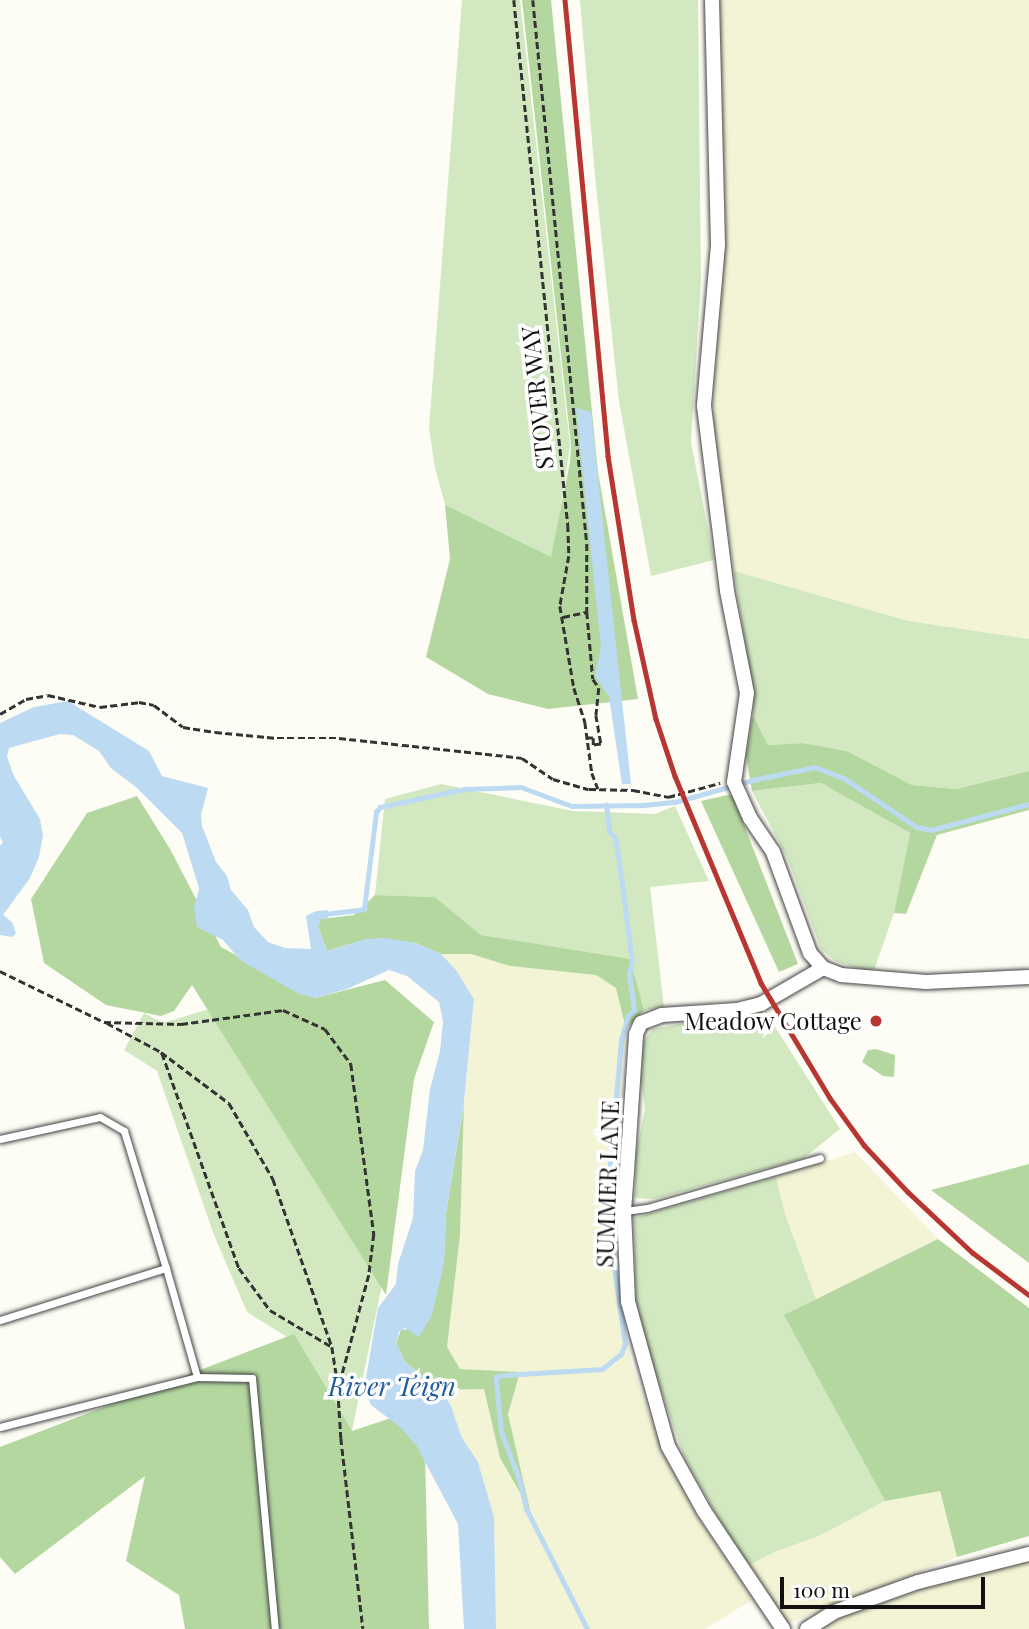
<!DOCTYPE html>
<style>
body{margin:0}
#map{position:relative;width:1029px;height:1629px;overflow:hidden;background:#fefdf5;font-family:"Playfair Display",serif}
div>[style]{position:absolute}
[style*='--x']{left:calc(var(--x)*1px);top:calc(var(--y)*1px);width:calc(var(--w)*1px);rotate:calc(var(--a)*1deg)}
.farmland>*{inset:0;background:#f3f3d6}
.green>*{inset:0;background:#d1e8c0}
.forest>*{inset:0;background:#b4d7a0}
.water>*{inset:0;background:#bddaf3}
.stream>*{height:4.5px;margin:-2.25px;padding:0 2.25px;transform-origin:2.25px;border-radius:2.25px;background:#bddaf3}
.path>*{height:2.5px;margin-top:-1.25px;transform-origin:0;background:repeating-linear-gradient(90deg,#333 0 7px,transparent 0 10.5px)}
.roads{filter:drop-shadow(0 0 2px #444) drop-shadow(0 0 2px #444)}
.lane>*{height:7px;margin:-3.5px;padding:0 3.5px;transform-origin:3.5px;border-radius:3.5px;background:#fff}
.street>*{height:14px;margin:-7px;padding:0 7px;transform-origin:7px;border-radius:7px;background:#fff}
.rail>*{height:4.5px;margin:-2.25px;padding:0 2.25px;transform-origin:2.25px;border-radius:2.25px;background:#b83631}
.dots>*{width:19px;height:19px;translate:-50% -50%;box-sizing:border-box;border:4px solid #fff;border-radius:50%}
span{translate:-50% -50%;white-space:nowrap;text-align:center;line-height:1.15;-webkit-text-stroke:7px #fff;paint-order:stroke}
.street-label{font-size:24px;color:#111}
.poi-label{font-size:24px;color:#111}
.right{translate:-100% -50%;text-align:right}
.water-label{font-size:26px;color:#215b9b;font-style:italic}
.scale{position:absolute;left:780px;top:1577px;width:205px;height:32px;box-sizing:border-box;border:4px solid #111;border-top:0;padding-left:9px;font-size:21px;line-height:24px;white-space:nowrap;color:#111;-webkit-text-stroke:5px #fff;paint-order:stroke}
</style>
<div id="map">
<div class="farmland">
<i style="clip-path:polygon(719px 0,1029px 0,1029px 639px,908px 621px,734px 571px,714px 432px,714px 391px,726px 213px)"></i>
<i style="clip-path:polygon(441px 954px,471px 954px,510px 966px,596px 975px,616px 987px,626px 1029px,613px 1208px,619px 1303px,632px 1365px,660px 1445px,697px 1516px,752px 1600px,705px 1629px,496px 1629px,494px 1517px,478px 1462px,462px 1438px,451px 1406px,441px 1390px,484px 1389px,500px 1458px,529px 1507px,508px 1414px,520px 1372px,460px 1369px,447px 1347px,460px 1235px,464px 1103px,474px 999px,456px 970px)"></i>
<i style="clip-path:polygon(855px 1152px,938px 1239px,816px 1299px,785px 1214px,776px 1177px)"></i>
<i style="clip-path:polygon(940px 1491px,957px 1557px,788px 1623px,745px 1567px,777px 1551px,819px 1536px,885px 1501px)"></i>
<i style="clip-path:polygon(1029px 1562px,1029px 1629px,823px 1629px,838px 1618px,960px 1576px)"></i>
</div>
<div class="green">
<i style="clip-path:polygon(462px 0,520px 0,570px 445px,553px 560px,446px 508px,435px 468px,429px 428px)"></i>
<i style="clip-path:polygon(580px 0,698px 0,701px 280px,691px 442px,714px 560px,651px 576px,619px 401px,595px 176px)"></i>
<i style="clip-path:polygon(734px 571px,908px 621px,1029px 639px,1029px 771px,956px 789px,912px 785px,847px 751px,803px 743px,768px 745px,753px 715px,753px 694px)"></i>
<i style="clip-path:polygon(821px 783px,910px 833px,894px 913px,873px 973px,835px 961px,821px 949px,787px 857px,752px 791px)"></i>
<i style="clip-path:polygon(441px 784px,573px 811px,655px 814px,675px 806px,709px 881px,650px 887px,664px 1007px,644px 1010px,629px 959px,481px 935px,435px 897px,375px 895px,385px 799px)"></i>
<i style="clip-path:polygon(242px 999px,386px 1265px,352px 1431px,287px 1337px,247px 1312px,214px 1235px,157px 1071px,124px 1050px,144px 1013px,163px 1023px)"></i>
<i style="clip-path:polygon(763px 1008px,840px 1129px,804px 1158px,655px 1199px,635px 1198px,636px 1153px,645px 1109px,641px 1079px,643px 1042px,653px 1029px)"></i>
<i style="clip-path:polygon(776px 1177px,785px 1214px,816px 1299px,785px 1315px,885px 1501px,819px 1536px,777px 1551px,745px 1567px,683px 1454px,654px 1368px,636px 1301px,634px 1218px)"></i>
</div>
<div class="forest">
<i style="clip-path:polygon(522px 0,551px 0,598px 472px,638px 699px,548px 709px,488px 694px,426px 657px,450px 559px,445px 505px,551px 557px,570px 462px,571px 445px)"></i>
<i style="clip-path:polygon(753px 715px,768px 745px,803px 743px,847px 751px,912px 785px,956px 789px,1029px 771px,1029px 810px,937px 835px,906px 914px,894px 913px,910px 833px,821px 783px,752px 791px,746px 756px)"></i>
<i style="clip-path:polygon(732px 794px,798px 964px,779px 972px,701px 801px)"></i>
<i style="clip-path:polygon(137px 796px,170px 849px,221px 947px,315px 998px,385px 980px,434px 1022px,414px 1079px,386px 1295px,192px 985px,174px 1011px,161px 1016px,106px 1005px,44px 963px,31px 899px,87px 813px)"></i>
<i style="clip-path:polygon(375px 895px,435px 897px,481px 935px,630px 959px,644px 1010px,626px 1029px,616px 988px,596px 975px,510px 966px,471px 954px,441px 954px,416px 943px,367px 939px,327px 951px,318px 927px,321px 919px,354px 915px)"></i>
<i style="clip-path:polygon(876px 1049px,895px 1055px,894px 1077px,883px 1076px,862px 1062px,868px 1050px)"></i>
<i style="clip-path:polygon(464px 1103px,460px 1235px,447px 1347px,460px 1369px,520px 1372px,508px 1414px,530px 1510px,500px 1458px,484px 1389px,441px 1390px,405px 1362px,396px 1343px,401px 1330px,410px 1329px,444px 1258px,446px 1213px)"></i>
<i style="clip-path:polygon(1029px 1164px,1029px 1263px,931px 1190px)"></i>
<i style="clip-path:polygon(938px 1239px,1029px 1308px,1029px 1536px,957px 1557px,940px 1491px,885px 1501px,784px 1315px)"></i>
<i style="clip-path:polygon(294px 1334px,352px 1431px,424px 1407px,429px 1629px,185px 1629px,179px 1595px,126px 1561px,145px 1476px,15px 1574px,0 1557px,0 1447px)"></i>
</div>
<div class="water">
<i style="clip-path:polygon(576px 408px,591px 412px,631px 784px,622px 784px,609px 697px,595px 676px,601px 647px)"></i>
<i style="clip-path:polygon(68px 701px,149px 751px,162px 776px,208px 788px,201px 815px,202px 826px,216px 862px,227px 876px,231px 890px,248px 910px,254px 927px,268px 942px,285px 948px,311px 949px,306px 916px,316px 911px,328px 910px,328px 919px,321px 919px,318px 927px,327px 951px,367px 939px,384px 938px,416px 943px,441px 954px,456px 970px,474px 999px,464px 1102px,446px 1213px,444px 1263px,432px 1315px,419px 1337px,405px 1328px,399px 1332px,396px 1343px,405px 1362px,441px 1390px,451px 1406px,462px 1438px,478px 1462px,494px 1517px,496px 1629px,464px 1629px,458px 1524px,416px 1445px,400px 1427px,371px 1405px,364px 1389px,378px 1308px,396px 1284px,398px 1264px,413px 1218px,415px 1171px,423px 1150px,430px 1089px,440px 1051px,443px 1022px,439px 1002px,407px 976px,389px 970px,347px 989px,315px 998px,299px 994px,240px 960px,223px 940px,197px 927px,194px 908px,199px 888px,182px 833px,137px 788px,111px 768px,99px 751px,73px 735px,60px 734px,9px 748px,7px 757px,14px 776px,40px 819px,43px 835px,39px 857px,30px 878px,3px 915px,12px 922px,16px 933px,12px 937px,0 935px,0 846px,3px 842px,0 837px,0 723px,34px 707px)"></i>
</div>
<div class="stream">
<i style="--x:325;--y:914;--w:39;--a:-7"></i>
<i style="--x:364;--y:909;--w:98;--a:-82.9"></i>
<i style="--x:376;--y:812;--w:6;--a:-51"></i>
<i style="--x:380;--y:807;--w:87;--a:-12"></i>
<i style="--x:465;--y:789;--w:56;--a:-2"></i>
<i style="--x:521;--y:787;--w:54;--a:20.4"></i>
<i style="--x:572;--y:806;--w:72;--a:-0.8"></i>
<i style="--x:644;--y:805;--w:31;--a:-6"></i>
<i style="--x:675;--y:802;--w:81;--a:-15.8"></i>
<i style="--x:753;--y:780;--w:63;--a:-11.8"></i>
<i style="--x:815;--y:767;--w:31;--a:21"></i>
<i style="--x:844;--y:778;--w:88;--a:33.9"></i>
<i style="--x:917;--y:827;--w:14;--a:12"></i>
<i style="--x:931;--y:830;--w:101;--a:-14.9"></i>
<i style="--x:587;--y:1629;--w:135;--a:-116.9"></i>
<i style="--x:526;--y:1509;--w:28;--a:-103"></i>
<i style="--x:520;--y:1482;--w:53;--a:-110.8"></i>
<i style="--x:501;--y:1432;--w:51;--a:-95.6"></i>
<i style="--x:496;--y:1381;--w:4;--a:-90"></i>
<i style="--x:496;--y:1377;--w:8;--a:-14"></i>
<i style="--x:504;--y:1375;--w:98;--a:-3.5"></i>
<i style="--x:602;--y:1369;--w:24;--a:-38"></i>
<i style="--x:621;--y:1354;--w:11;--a:-68"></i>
<i style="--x:625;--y:1344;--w:77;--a:-98.2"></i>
<i style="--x:614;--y:1268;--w:93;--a:-93.1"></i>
<i style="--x:609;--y:1175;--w:136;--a:-84.9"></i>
<i style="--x:621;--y:1040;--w:25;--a:-74"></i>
<i style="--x:628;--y:1016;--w:8;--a:-45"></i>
<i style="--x:634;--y:1010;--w:35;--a:-98"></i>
<i style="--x:629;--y:975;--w:14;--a:-78"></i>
<i style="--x:632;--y:961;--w:107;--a:-97.5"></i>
<i style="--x:618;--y:855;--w:17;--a:-100"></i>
<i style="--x:615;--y:838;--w:8;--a:-135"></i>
<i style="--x:609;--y:832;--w:27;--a:-96"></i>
</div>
<div class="path">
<i style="--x:514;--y:0;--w:528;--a:84.13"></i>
<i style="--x:568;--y:525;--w:31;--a:88"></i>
<i style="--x:569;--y:556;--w:51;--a:100.2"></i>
<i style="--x:560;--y:606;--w:83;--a:80.3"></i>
<i style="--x:574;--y:688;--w:36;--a:72"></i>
<i style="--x:585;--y:722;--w:51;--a:82.2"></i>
<i style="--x:592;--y:773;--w:17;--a:69"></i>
<i style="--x:533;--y:0;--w:547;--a:84.33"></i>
<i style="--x:587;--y:544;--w:68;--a:90"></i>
<i style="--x:587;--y:612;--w:67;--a:84.9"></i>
<i style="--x:593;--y:679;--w:11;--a:56"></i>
<i style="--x:599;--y:688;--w:27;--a:96"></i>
<i style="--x:596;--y:715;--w:29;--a:80"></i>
<i style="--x:601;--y:744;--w:8;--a:173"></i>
<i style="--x:593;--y:745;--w:7;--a:-90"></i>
<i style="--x:593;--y:738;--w:6;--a:180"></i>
<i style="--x:563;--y:617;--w:25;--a:-12"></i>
<i style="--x:0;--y:714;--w:30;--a:-30"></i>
<i style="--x:26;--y:699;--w:22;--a:-10"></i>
<i style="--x:48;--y:695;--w:53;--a:13"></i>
<i style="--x:100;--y:707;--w:39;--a:-7"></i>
<i style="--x:139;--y:702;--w:15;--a:11"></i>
<i style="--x:154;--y:705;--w:36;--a:37"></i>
<i style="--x:183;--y:727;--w:32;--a:9"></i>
<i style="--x:215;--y:732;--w:62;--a:5.5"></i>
<i style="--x:277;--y:738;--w:62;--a:0"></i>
<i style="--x:339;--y:738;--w:184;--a:6.2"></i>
<i style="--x:522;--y:758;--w:37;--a:34"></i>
<i style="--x:553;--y:779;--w:37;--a:16"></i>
<i style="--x:589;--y:789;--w:44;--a:1.3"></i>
<i style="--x:633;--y:790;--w:36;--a:11"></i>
<i style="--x:668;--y:797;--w:54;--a:-15.1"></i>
<i style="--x:0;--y:971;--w:116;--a:26.1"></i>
<i style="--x:104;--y:1022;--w:77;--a:1.5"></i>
<i style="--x:181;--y:1024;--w:103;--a:-7.8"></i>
<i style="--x:283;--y:1010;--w:46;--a:24.3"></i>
<i style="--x:325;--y:1029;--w:44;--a:53.4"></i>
<i style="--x:351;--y:1064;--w:172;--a:82.3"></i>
<i style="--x:374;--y:1234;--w:41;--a:97"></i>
<i style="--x:369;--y:1275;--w:119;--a:105.1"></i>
<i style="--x:338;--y:1390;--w:48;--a:86.4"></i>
<i style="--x:341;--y:1438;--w:192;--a:83.4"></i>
<i style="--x:107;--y:1023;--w:61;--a:28.2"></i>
<i style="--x:161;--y:1052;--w:85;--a:36.9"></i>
<i style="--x:229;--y:1103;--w:88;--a:59.9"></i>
<i style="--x:273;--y:1179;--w:178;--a:70.6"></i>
<i style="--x:332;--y:1347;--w:39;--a:81"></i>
<i style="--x:162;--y:1053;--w:228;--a:70.3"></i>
<i style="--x:239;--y:1268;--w:52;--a:53.6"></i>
<i style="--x:270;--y:1310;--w:72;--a:30.8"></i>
</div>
<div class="roads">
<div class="lane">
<i style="--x:0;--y:1139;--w:102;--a:-12.4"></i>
<i style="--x:100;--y:1117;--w:28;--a:30"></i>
<i style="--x:124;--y:1131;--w:143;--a:73"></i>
<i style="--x:166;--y:1268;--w:174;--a:162.6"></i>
<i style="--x:625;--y:1211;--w:22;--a:-8"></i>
<i style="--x:647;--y:1208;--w:180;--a:-16.1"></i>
<i style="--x:197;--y:1377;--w:55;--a:1"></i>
<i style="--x:252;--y:1378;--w:252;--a:84.8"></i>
<i style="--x:0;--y:1427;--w:203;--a:-14.2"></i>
<i style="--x:197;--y:1377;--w:113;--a:-105.9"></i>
</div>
<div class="street">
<i style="--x:712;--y:0;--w:245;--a:88.6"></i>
<i style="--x:718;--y:245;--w:162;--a:95"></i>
<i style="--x:704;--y:406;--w:186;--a:82.9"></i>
<i style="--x:727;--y:591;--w:104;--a:78.9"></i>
<i style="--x:747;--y:693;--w:90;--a:98.3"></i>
<i style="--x:734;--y:782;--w:39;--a:66"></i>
<i style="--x:750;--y:818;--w:41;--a:55.9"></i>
<i style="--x:773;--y:852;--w:108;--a:69.9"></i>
<i style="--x:810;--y:953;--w:20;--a:49"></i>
<i style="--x:823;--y:968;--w:19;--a:21"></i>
<i style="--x:841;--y:975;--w:85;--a:4.7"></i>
<i style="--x:926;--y:982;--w:103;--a:-2.8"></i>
<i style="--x:783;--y:1629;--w:142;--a:-123.8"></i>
<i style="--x:704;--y:1511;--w:74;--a:-119"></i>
<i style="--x:668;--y:1446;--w:149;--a:-105.5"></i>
<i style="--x:628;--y:1302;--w:91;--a:-92.5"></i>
<i style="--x:624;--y:1211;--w:40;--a:-85.7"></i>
<i style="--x:627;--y:1171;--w:137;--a:-86.2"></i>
<i style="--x:636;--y:1034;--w:12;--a:-66"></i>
<i style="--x:641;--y:1023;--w:22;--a:-21"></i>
<i style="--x:662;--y:1015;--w:75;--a:-3.8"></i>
<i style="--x:737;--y:1010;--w:25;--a:-14"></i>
<i style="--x:761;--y:1004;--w:72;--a:-30.1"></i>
<i style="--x:807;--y:1629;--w:32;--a:-32"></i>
<i style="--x:834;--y:1612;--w:89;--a:-19.7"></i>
<i style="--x:918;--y:1582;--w:114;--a:-14.2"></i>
</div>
</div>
<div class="rail">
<i style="--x:565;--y:0;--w:458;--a:84.6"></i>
<i style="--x:608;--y:456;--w:166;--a:81"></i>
<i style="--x:634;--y:620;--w:101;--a:77.5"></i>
<i style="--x:656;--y:719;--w:60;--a:71.6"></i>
<i style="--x:675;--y:776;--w:224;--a:67.4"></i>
<i style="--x:761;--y:983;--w:134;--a:59"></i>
<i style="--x:830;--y:1098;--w:58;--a:54.1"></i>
<i style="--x:864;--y:1145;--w:64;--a:46.9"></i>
<i style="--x:908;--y:1192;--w:89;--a:43.2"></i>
<i style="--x:973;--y:1253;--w:70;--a:36.9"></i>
</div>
<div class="dots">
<i style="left:876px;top:1021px;background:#b83631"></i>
</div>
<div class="street-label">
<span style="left:537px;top:398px;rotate:-96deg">STOVER WAY</span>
<span style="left:607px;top:1184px;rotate:-88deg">SUMMER LANE</span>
</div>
<div class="poi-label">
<span class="right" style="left:862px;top:1021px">Meadow Cottage</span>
</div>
<div class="water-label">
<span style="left:392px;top:1386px">River Teign</span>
</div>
<div class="scale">100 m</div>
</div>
